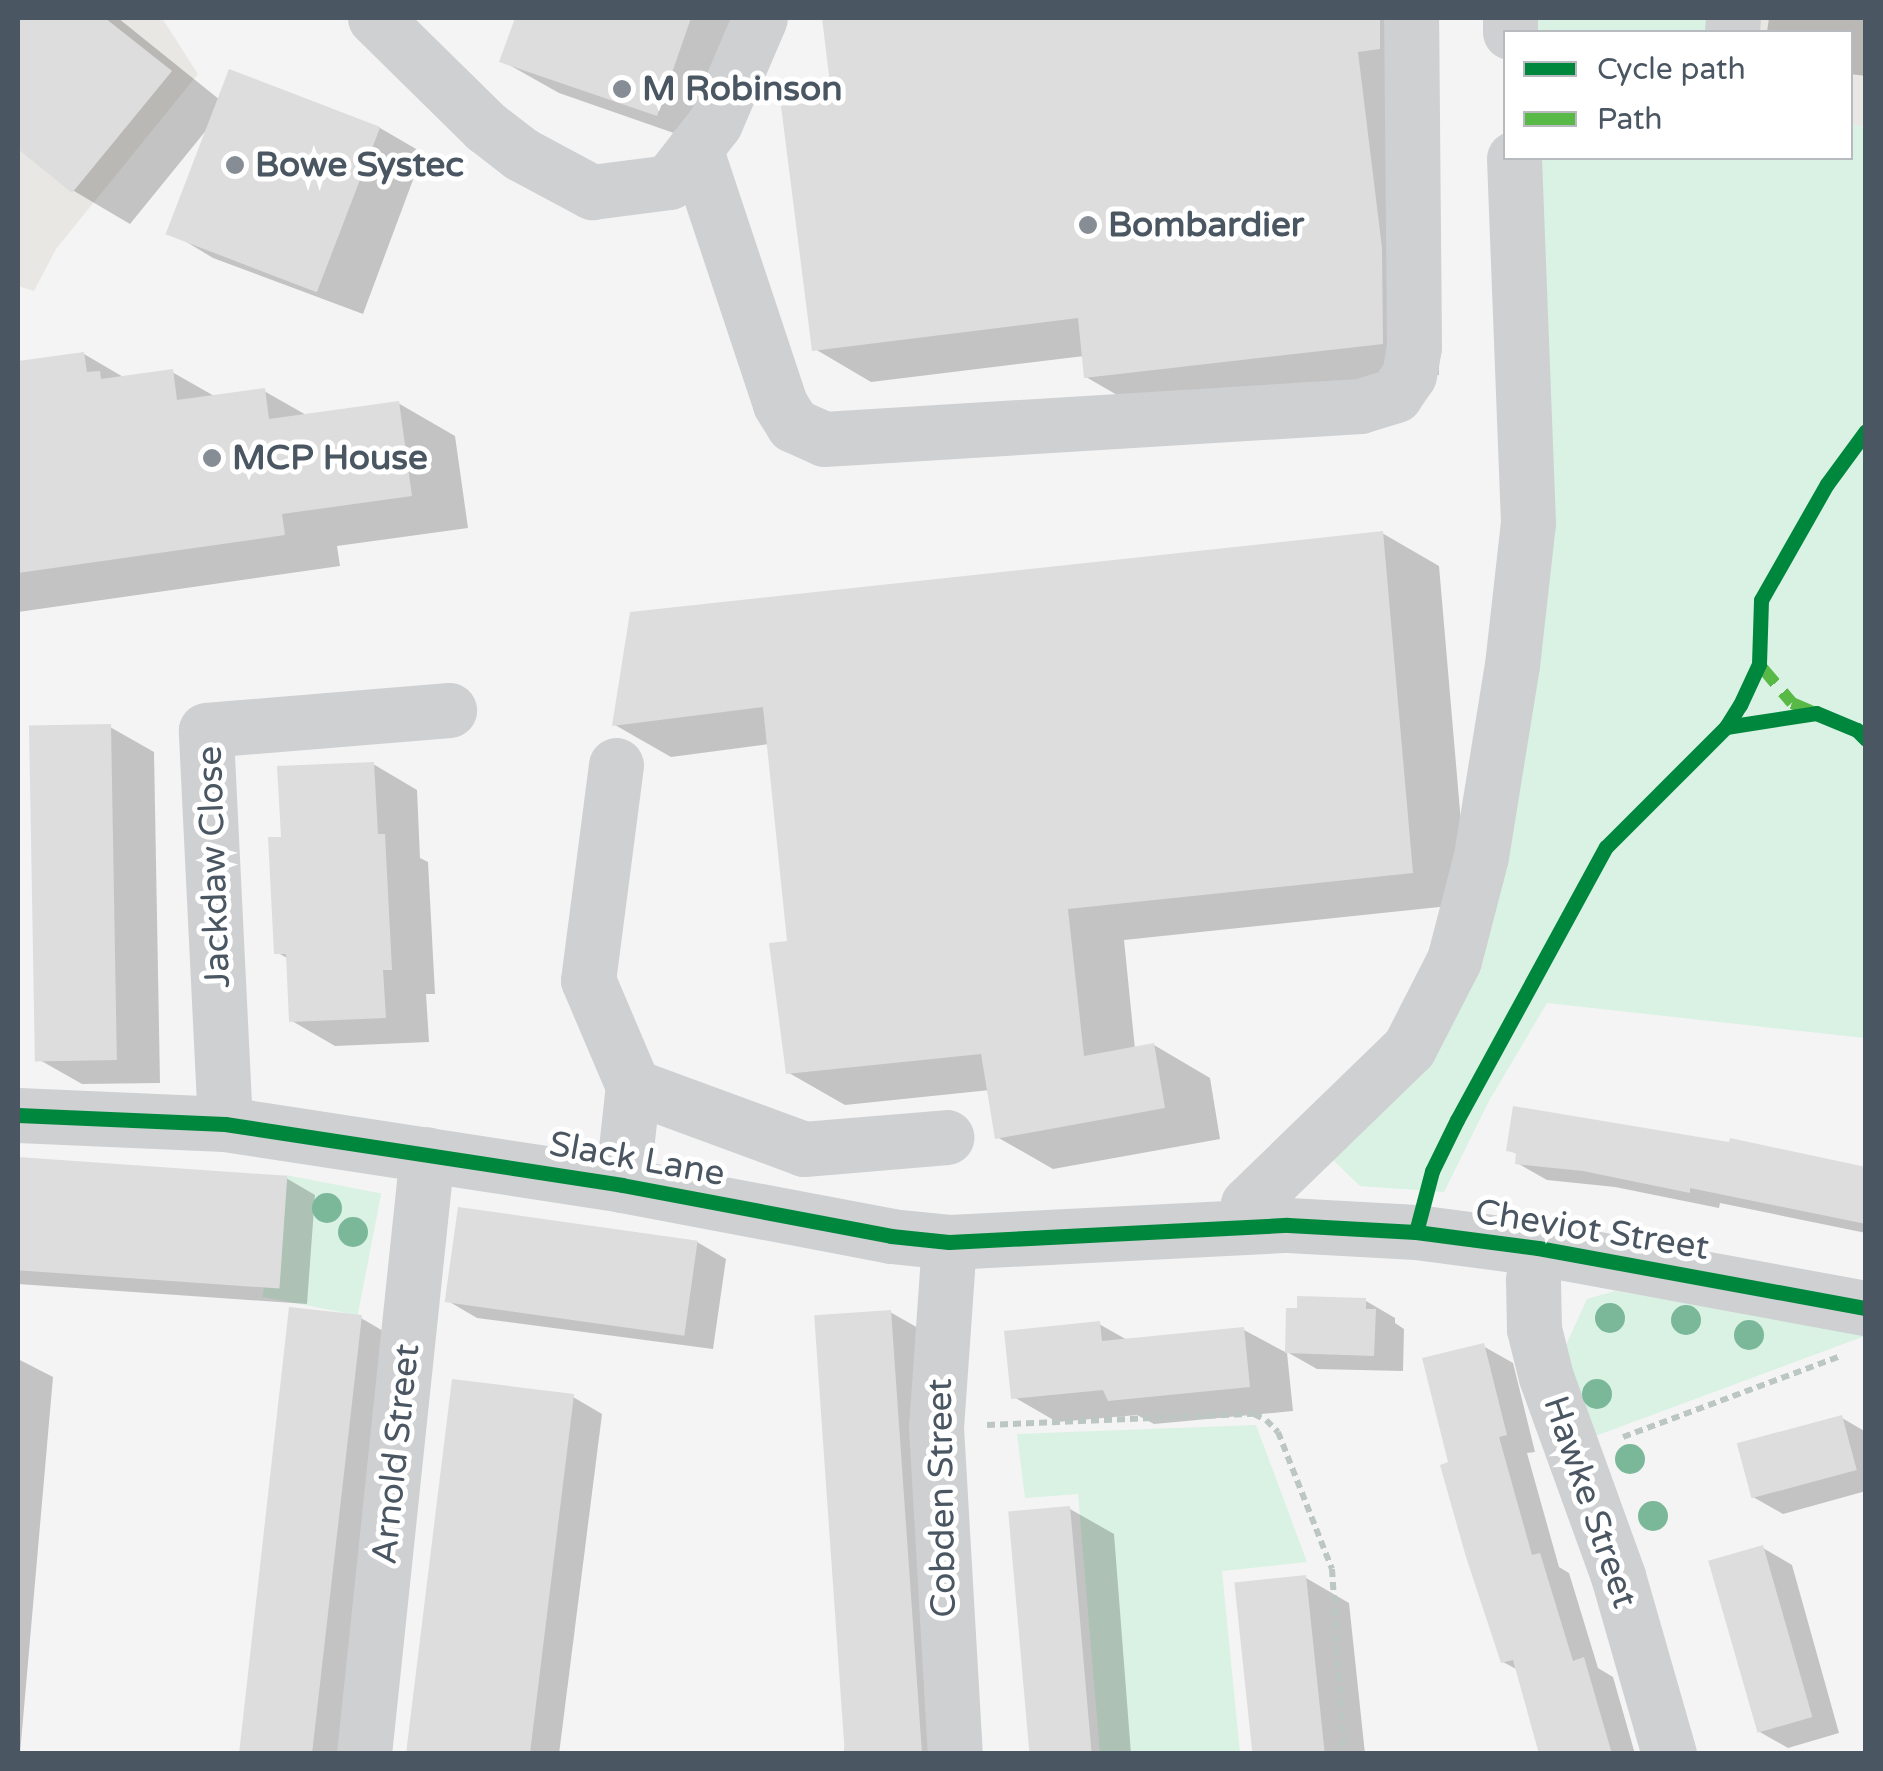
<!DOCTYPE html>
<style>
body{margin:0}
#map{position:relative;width:1883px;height:1771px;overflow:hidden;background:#f4f4f4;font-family:"Varela Round",sans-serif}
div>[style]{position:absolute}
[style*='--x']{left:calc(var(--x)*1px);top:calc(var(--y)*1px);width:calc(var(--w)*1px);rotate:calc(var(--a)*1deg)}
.commercial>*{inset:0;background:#e8e7e3}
.green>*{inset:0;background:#d9f2e3;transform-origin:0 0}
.shadow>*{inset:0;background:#0003}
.building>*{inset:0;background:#ddddde;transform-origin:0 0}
.path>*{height:6px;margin-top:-3px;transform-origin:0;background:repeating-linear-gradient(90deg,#bcc7c4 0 8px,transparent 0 13px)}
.minor>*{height:55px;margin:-27.5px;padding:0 27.5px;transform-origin:27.5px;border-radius:27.5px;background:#ced0d2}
.quiet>*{height:12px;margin-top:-6px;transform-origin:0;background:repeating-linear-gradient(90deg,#58b947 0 25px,transparent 0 37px)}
.cycleway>*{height:15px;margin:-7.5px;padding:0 7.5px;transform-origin:7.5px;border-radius:7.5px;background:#00873e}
.trees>*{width:30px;height:30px;margin:-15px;border-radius:50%;background:#7ab899}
.dots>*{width:28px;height:28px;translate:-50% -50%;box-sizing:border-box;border:5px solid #fff;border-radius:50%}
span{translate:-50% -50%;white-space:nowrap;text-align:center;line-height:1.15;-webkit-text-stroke:10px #fff;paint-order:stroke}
.poi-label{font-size:35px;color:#4a5661;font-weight:700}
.left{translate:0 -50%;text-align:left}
.street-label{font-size:35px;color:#4a5661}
.frame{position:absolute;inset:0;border:20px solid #4a5661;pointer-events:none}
.legend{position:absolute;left:1503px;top:30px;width:350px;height:130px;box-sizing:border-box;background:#fff;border:2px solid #b7bbc0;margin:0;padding:12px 18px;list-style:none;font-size:30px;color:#4a5661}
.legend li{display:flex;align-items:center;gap:20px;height:50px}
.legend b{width:50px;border:2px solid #b7bbc0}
</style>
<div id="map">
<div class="commercial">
<i style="clip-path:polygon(18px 18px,162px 18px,198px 74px,56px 249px,34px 291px,18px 286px)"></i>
<i style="clip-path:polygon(1712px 18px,1865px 18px,1865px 127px,1851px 124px,1850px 32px,1711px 32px)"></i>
</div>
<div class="green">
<i style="left:1538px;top:18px;width:174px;height:14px"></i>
<i style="clip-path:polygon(1851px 124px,1865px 127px,1865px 1038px,1547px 1003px,1489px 1101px,1444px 1192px,1360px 1186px,1331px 1158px,1495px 884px,1551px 393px,1545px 392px,1540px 158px,1850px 158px)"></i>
<i style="left:286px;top:1175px;width:97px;height:124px;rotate:11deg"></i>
<i style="clip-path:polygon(1615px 1291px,1866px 1333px,1865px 1336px,1590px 1438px,1566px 1345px,1587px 1299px)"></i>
<i style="clip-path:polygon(1256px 1425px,1307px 1562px,1222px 1571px,1240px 1753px,1100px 1753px,1078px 1494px,1025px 1498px,1017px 1434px)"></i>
</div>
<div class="shadow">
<i style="clip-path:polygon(18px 18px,118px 18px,220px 100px,380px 128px,423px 153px,363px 314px,213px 258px,170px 232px,208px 128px,130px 224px,74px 191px,18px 146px)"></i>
<i style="clip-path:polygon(517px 18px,759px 18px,714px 147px,559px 93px,502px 61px)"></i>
<i style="clip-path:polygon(825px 18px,1411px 18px,1438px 282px,1439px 375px,1143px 410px,1086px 377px,1084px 356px,871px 382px,815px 349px,835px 102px)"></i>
<i style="clip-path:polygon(1769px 18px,1866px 18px,1866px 76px,1850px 74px,1850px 32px,1767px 32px)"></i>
<i style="clip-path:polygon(84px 354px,125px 378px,172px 372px,216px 397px,264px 391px,308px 416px,398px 403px,455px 436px,468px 528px,337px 546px,340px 566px,18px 612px,18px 364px)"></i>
<i style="clip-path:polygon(1382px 533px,1439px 566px,1468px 904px,1124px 940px,1135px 1049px,1154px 1045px,1210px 1078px,1220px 1139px,1053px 1169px,997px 1137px,990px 1090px,845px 1105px,789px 1073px,790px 943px,769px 744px,671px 757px,615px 725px)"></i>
<i style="clip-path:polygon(110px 727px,154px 752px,160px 1083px,82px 1084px,38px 1059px)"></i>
<i style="clip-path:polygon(373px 764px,417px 790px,420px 858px,428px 862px,435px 994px,426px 994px,429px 1042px,335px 1046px,292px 1021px,289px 959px,276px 952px,283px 839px)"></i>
<i style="clip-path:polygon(1509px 1150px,1866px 1168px,1866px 1233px,1720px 1203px,1719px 1208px,1615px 1187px,1547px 1180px,1517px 1163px,1519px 1155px)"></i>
<i style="clip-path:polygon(18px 1159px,286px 1178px,315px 1195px,307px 1304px,18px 1284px)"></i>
<i style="clip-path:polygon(697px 1242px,726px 1259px,713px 1349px,477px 1318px,448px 1301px)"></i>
<i style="clip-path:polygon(1366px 1301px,1395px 1318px,1395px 1323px,1404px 1329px,1403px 1371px,1317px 1369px,1287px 1352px)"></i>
<i style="clip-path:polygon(890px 1312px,920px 1329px,946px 1754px,844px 1754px)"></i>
<i style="clip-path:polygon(361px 1318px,390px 1335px,343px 1754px,241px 1754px)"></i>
<i style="clip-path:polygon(1099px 1324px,1129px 1341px,1244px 1330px,1287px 1353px,1293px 1411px,1154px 1424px,1137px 1415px,1057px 1422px,1014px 1397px)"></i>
<i style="clip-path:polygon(1483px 1346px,1513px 1363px,1535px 1452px,1527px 1453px,1559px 1567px,1569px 1573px,1598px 1668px,1613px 1677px,1635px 1754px,1542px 1754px,1518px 1670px,1503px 1662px,1451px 1464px)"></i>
<i style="clip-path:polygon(18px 1359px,53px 1377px,20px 1754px,18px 1754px)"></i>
<i style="clip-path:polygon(573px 1397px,602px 1414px,559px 1754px,407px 1754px)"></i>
<i style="clip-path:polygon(1842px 1418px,1866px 1432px,1866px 1491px,1783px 1514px,1753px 1497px)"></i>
<i style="clip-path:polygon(1070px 1509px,1114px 1534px,1131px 1754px,1029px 1754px)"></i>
<i style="clip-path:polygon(1763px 1548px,1792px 1565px,1839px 1733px,1788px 1748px,1758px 1731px)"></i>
<i style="clip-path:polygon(1306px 1578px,1349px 1603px,1365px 1754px,1253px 1754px)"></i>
</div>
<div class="building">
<i style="clip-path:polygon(18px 18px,105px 18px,172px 71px,72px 193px,18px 149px)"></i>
<i style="clip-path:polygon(515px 18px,691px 18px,657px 116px,499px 62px)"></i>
<i style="clip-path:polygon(822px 18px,1380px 18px,1380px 49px,1358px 52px,1382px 248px,1383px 344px,1084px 378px,1078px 318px,812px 351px,781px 106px,832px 100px)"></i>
<i style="left:229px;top:69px;width:162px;height:177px;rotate:21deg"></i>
<i style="clip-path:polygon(84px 352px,87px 372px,100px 371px,101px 379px,173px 369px,177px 400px,265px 388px,269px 419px,399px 401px,412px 496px,282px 514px,285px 535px,18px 573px,18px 361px)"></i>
<i style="clip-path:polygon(1383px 531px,1413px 873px,1068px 909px,1084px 1056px,1154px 1043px,1165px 1108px,995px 1139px,981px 1054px,786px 1074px,769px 943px,787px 941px,763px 707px,612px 726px,630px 612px)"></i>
<i style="left:111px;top:724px;width:336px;height:82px;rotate:89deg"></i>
<i style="clip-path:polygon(374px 762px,378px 834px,385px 834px,392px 970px,383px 970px,386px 1018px,289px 1022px,286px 954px,274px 954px,268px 837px,281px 837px,277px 766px)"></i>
<i style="clip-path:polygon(1513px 1106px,1729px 1142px,1730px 1138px,1866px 1167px,1866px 1224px,1690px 1188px,1690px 1193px,1583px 1171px,1515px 1164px,1516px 1153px,1506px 1151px)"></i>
<i style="left:18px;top:1157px;width:270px;height:113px;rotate:4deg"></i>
<i style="left:458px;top:1207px;width:242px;height:96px;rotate:8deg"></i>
<i style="clip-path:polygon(1297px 1296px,1366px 1298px,1366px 1309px,1376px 1309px,1374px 1356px,1285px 1353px,1286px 1308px,1297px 1308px)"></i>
<i style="clip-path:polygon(289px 1307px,362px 1315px,339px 1517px,312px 1754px,239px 1754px)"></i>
<i style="left:891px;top:1310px;width:445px;height:77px;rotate:86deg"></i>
<i style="clip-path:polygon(1100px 1321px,1102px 1341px,1244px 1327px,1250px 1387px,1108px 1401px,1103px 1390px,1011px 1399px,1004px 1331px)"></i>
<i style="clip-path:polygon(1484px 1343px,1507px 1435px,1499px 1437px,1532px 1555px,1540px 1553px,1573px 1661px,1584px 1657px,1612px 1754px,1539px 1754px,1513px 1660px,1501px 1663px,1466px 1557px,1440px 1465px,1448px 1462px,1422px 1358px)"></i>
<i style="left:452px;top:1379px;width:123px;height:378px;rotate:7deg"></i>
<i style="left:1842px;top:1415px;width:57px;height:109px;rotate:75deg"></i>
<i style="left:1070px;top:1506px;width:249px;height:62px;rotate:85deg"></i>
<i style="left:1763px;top:1545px;width:179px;height:57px;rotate:74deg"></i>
<i style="left:1306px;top:1575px;width:180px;height:72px;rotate:84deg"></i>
</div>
<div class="path">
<i style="--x:987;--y:1425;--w:267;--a:-2.4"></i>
<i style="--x:1254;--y:1414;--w:13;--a:27"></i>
<i style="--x:1266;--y:1420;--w:17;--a:45"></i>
<i style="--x:1278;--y:1432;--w:147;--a:68.5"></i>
<i style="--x:1332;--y:1569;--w:185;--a:86.3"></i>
<i style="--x:1623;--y:1437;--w:233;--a:-20.4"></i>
</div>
<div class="minor">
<i style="--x:375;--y:18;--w:156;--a:44.5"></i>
<i style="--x:486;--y:127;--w:44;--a:37.6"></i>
<i style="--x:521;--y:154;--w:81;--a:28.2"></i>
<i style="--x:592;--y:192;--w:78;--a:-7.4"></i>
<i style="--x:669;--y:182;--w:75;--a:-52.1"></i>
<i style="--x:715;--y:123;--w:114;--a:-66.8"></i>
<i style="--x:1510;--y:18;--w:14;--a:90"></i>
<i style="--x:1732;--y:32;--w:14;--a:-86"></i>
<i style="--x:695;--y:148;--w:270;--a:71.6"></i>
<i style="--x:780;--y:404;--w:25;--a:58"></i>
<i style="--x:793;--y:425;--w:34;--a:24"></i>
<i style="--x:824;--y:439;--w:537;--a:-3.52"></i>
<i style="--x:1360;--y:406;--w:37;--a:-17"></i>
<i style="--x:1395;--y:395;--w:24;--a:-55"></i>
<i style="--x:1409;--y:375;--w:28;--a:-80"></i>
<i style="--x:1414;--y:347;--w:329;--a:-90.5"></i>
<i style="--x:616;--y:765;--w:217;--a:97.4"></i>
<i style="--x:588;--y:980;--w:115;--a:67"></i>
<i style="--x:18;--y:1115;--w:207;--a:2.5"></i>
<i style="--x:225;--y:1124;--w:402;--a:8.7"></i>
<i style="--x:622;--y:1185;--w:274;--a:10.7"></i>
<i style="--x:891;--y:1236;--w:58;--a:5.9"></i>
<i style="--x:949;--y:1242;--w:339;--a:-2.9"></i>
<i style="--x:1288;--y:1225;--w:128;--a:3.1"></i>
<i style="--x:1416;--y:1232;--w:123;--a:7.5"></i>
<i style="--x:1538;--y:1248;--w:333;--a:10.4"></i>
<i style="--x:225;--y:1124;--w:394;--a:-92.8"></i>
<i style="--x:206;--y:730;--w:244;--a:-4.7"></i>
<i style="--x:622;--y:1185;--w:100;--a:-83.7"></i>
<i style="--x:633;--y:1086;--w:182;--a:20.2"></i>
<i style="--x:804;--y:1149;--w:143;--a:-4.8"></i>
<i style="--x:1246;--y:1226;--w:22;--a:-85"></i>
<i style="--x:1248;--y:1204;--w:224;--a:-44.1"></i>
<i style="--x:1409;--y:1048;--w:99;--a:-62.9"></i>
<i style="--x:1454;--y:960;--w:107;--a:-75.4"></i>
<i style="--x:1481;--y:856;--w:193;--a:-80.8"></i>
<i style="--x:1512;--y:665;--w:143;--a:-83.6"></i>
<i style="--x:1528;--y:523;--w:365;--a:-92.2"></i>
<i style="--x:949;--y:1242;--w:185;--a:94"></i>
<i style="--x:936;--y:1427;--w:328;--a:86.7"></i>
<i style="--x:1538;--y:1248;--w:33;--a:99"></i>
<i style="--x:1533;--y:1281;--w:48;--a:88.8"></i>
<i style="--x:1534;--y:1329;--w:49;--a:76"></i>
<i style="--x:1546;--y:1377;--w:212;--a:70.1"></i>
<i style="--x:1618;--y:1576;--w:185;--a:74"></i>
<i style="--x:364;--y:1754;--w:603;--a:-84.01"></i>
</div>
<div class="quiet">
<i style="--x:1759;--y:664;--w:51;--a:49.8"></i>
<i style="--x:1792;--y:703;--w:21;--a:23"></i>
</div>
<div class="cycleway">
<i style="--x:1726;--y:727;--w:91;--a:-8.8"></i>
<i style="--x:1816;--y:713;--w:44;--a:22.5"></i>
<i style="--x:1857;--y:730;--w:13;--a:45"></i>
<i style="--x:18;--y:1115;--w:207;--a:2.5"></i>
<i style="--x:225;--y:1124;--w:402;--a:8.7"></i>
<i style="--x:622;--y:1185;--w:274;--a:10.7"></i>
<i style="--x:891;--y:1236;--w:58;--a:5.9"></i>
<i style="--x:949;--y:1242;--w:339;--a:-2.9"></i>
<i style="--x:1288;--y:1225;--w:128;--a:3.1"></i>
<i style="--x:1416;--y:1232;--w:123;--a:7.5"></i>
<i style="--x:1538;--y:1248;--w:333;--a:10.4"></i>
<i style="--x:1416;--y:1232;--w:63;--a:-75.3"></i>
<i style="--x:1432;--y:1171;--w:57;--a:-63.9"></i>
<i style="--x:1457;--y:1120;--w:311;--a:-61.4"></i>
<i style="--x:1606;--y:847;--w:170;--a:-45"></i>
<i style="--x:1726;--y:727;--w:26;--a:-58"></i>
<i style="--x:1740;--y:705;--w:45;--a:-65.1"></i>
<i style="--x:1759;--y:664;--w:64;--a:-88.2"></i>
<i style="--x:1761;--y:600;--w:133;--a:-60.4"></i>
<i style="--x:1827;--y:484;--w:66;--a:-53.7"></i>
</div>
<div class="trees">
<i style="left:327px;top:1208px"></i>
<i style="left:353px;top:1232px"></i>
<i style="left:1610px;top:1318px"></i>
<i style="left:1686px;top:1320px"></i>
<i style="left:1749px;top:1335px"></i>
<i style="left:1597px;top:1394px"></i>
<i style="left:1630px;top:1459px"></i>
<i style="left:1653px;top:1516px"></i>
</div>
<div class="dots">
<i style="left:622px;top:89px;background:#868d94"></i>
<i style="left:235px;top:165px;background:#868d94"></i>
<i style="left:1088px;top:225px;background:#868d94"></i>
<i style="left:212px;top:458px;background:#868d94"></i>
</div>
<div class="poi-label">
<span class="left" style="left:642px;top:89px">M Robinson</span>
<span class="left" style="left:255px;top:165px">Bowe Systec</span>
<span class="left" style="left:1108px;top:225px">Bombardier</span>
<span class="left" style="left:232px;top:458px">MCP House</span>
</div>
<div class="street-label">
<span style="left:214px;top:867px;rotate:-92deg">Jackdaw Close</span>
<span style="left:637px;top:1159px;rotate:10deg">Slack Lane</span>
<span style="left:1592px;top:1230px;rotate:9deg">Cheviot Street</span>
<span style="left:396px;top:1454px;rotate:-84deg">Arnold Street</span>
<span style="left:942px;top:1498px;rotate:-91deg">Cobden Street</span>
<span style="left:1590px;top:1502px;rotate:71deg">Hawke Street</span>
</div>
<div class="frame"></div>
<ul class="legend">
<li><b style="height:12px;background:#00873e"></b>Cycle path</li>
<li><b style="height:12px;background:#58b947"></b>Path</li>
</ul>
</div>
